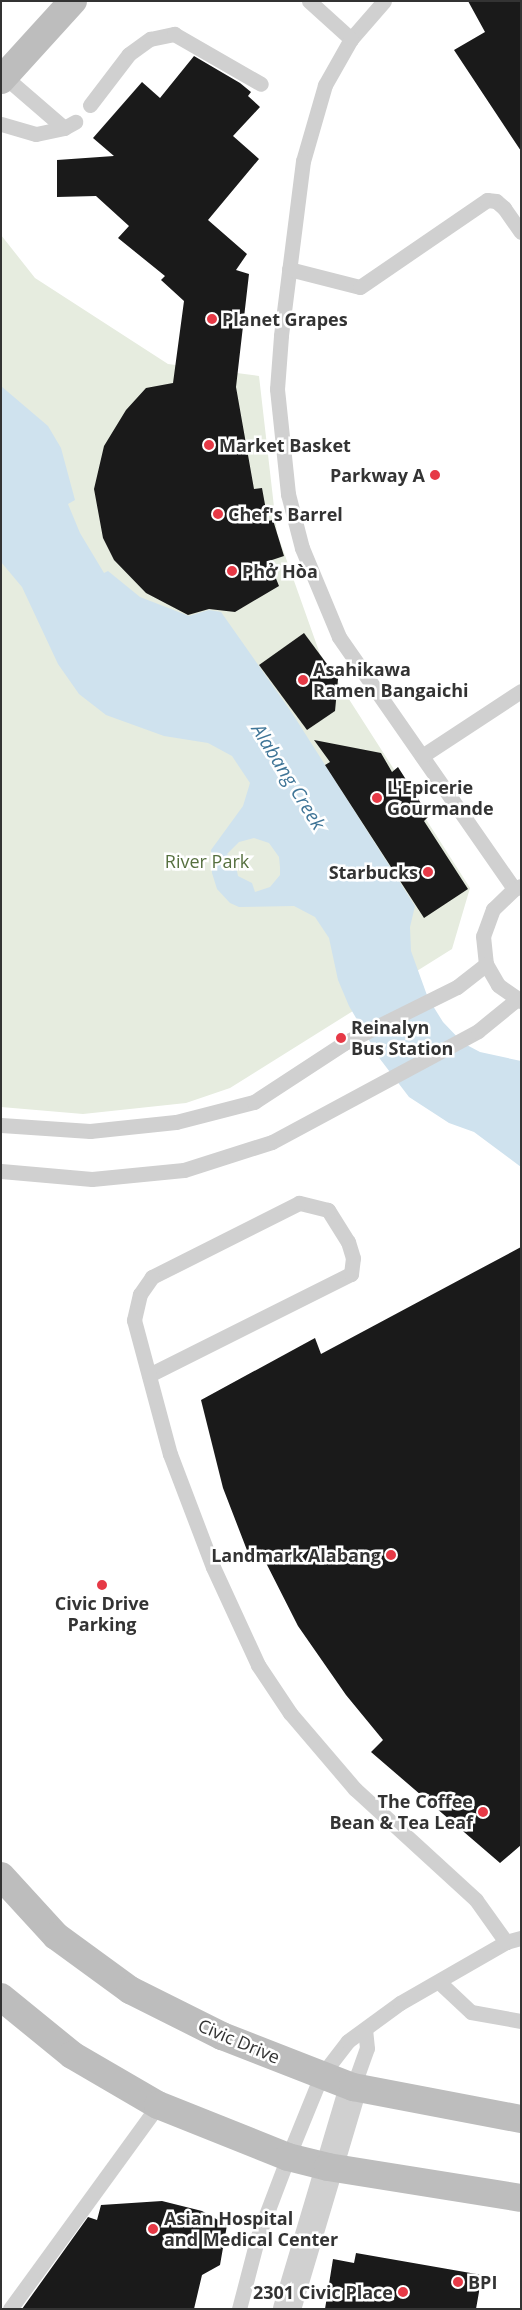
<!DOCTYPE html>
<meta charset="utf-8">
<style>
body{margin:0}
#map{position:relative;width:522px;height:2310px;overflow:hidden;background:#fff;font-family:"Open Sans",sans-serif}
div>[style]{position:absolute}
[style*='--x']{left:calc(var(--x)*1px);top:calc(var(--y)*1px);width:calc(var(--w)*1px);rotate:calc(var(--a)*1deg)}
.green>*{inset:0;background:#e6ecdf}
.water>*{inset:0;background:#cfe2ee}
.building>*{inset:0;background:#1a1a1a}
.service>*{height:15px;margin:-7.5px;padding:0 7.5px;transform-origin:7.5px;border-radius:7.5px;background:#d0d0d0}
.minor>*{height:28px;margin:-14px;padding:0 14px;transform-origin:14px;border-radius:14px;background:#d0d0d0}
.secondary>*{height:28px;margin:-14px;padding:0 14px;transform-origin:14px;border-radius:14px;background:#bdbdbd}
.dots>*{width:14px;height:14px;translate:-50% -50%;box-sizing:border-box;border:2px solid #fff;border-radius:50%}
span{translate:-50% -50%;white-space:nowrap;text-align:center;line-height:1.15;-webkit-text-stroke:5px #fff;paint-order:stroke}
.poi-label{font-size:18px;color:#333;font-weight:700}
.left{translate:0 -50%;text-align:left}
.right{translate:-100% -50%;text-align:right}
.park-label{font-size:18px;color:#56703f}
.street-label{font-size:18px;color:#333}
.water-label{font-size:19px;color:#3f7597;font-style:italic}
.frame{position:absolute;inset:0;border:2px solid #333;pointer-events:none}
</style>
<div id="map">
<div class="green">
<i style="clip-path:polygon(1px 235px,35px 278px,168px 364px,259px 376px,277px 533px,320px 654px,470px 888px,452px 949px,230px 1088px,186px 1103px,83px 1114px,1px 1107px)"></i>
</div>
<div class="water">
<i style="clip-path:polygon(evenodd,1px 386px,48px 426px,61px 448px,75px 500px,68px 504px,80px 533px,104px 573px,108px 571px,140px 597px,189px 616px,209px 610px,221px 612px,292px 713px,415px 906px,410px 927px,411px 951px,428px 998px,443px 1022px,463px 1043px,480px 1052px,521px 1061px,521px 1167px,474px 1132px,449px 1123px,409px 1097px,380px 1059px,349px 1006px,338px 980px,329px 938px,315px 917px,294px 906px,239px 907px,230px 903px,217px 889px,212px 873px,211px 850px,243px 806px,250px 783px,232px 756px,208px 743px,164px 736px,106px 715px,79px 694px,58px 664px,22px 587px,1px 562px,1px 386px,254px 838px,269px 843px,279px 857px,280px 867px,280px 875px,270px 887px,255px 892px,252px 883px,238px 876px,235px 861px,227px 854px,239px 842px,254px 838px)"></i>
</div>
<div class="building">
<i style="clip-path:polygon(468px 1px,521px 1px,521px 151px,454px 50px,485px 32px)"></i>
<i style="clip-path:polygon(194px 56px,240px 83px,251px 92px,248px 96px,260px 107px,233px 136px,259px 159px,208px 220px,247px 254px,236px 270px,249px 274px,236px 387px,254px 489px,262px 488px,268px 521px,273px 520px,284px 556px,269px 561px,279px 586px,235px 612px,209px 609px,188px 615px,146px 593px,114px 560px,103px 538px,94px 489px,104px 446px,126px 410px,146px 388px,173px 383px,184px 301px,161px 280px,165px 276px,118px 238px,129px 226px,96px 196px,57px 197px,57px 160px,114px 156px,93px 138px,142px 82px,160px 98px)"></i>
<i style="clip-path:polygon(304px 633px,338px 679px,335px 711px,307px 730px,259px 665px)"></i>
<i style="clip-path:polygon(314px 740px,381px 753px,392px 772px,398px 767px,429px 816px,424px 821px,468px 889px,424px 918px,325px 765px,330px 762px)"></i>
<i style="clip-path:polygon(521px 1247px,521px 1845px,500px 1863px,371px 1752px,383px 1740px,346px 1695px,298px 1626px,261px 1553px,250px 1558px,223px 1488px,201px 1400px,315px 1338px,321px 1354px)"></i>
<i style="clip-path:polygon(162px 2201px,202px 2211px,227px 2225px,220px 2265px,202px 2275px,194px 2309px,22px 2309px,88px 2217px,97px 2220px,101px 2205px)"></i>
<i style="clip-path:polygon(356px 2253px,482px 2275px,476px 2309px,325px 2309px,333px 2259px,354px 2263px)"></i>
</div>
<div class="service">
<i style="--x:309;--y:1;--w:57;--a:42.1"></i>
<i style="--x:384;--y:1;--w:50;--a:131"></i>
<i style="--x:351;--y:39;--w:53;--a:119.5"></i>
<i style="--x:325;--y:85;--w:79;--a:106.1"></i>
<i style="--x:303;--y:161;--w:176;--a:97.2"></i>
<i style="--x:281;--y:336;--w:53;--a:94.3"></i>
<i style="--x:277;--y:389;--w:106;--a:84"></i>
<i style="--x:288;--y:494;--w:56;--a:75.5"></i>
<i style="--x:302;--y:548;--w:96;--a:67.4"></i>
<i style="--x:339;--y:637;--w:307;--a:55.2"></i>
<i style="--x:5;--y:77;--w:78;--a:40.8"></i>
<i style="--x:64;--y:128;--w:13;--a:-29"></i>
<i style="--x:90;--y:105;--w:64;--a:-52.6"></i>
<i style="--x:129;--y:54;--w:26;--a:-36"></i>
<i style="--x:150;--y:39;--w:25;--a:-12"></i>
<i style="--x:174;--y:34;--w:100;--a:29.9"></i>
<i style="--x:1;--y:124;--w:36;--a:16"></i>
<i style="--x:36;--y:134;--w:29;--a:-12"></i>
<i style="--x:289;--y:269;--w:73;--a:14.2"></i>
<i style="--x:360;--y:287;--w:154;--a:-34.4"></i>
<i style="--x:487;--y:200;--w:9;--a:6"></i>
<i style="--x:496;--y:201;--w:11;--a:41"></i>
<i style="--x:504;--y:208;--w:29;--a:55"></i>
<i style="--x:422;--y:756;--w:118;--a:-33.3"></i>
<i style="--x:521;--y:886;--w:8;--a:157"></i>
<i style="--x:514;--y:889;--w:29;--a:136"></i>
<i style="--x:493;--y:909;--w:29;--a:110"></i>
<i style="--x:483;--y:936;--w:28;--a:84"></i>
<i style="--x:486;--y:964;--w:24;--a:60"></i>
<i style="--x:498;--y:985;--w:28;--a:35"></i>
<i style="--x:1;--y:1125;--w:89;--a:3.9"></i>
<i style="--x:90;--y:1131;--w:86;--a:-6"></i>
<i style="--x:176;--y:1122;--w:81;--a:-14.4"></i>
<i style="--x:254;--y:1102;--w:108;--a:-33.2"></i>
<i style="--x:344;--y:1043;--w:126;--a:-26.4"></i>
<i style="--x:457;--y:987;--w:37;--a:-38"></i>
<i style="--x:1;--y:1171;--w:91;--a:5"></i>
<i style="--x:92;--y:1179;--w:92;--a:-5.6"></i>
<i style="--x:184;--y:1170;--w:92;--a:-17.7"></i>
<i style="--x:272;--y:1142;--w:234;--a:-28.3"></i>
<i style="--x:478;--y:1031;--w:49;--a:-39.2"></i>
<i style="--x:149;--y:1375;--w:226;--a:-26.6"></i>
<i style="--x:351;--y:1274;--w:16;--a:-83"></i>
<i style="--x:353;--y:1258;--w:17;--a:-107"></i>
<i style="--x:348;--y:1242;--w:38;--a:-122"></i>
<i style="--x:328;--y:1210;--w:30;--a:-166"></i>
<i style="--x:299;--y:1203;--w:165;--a:153.3"></i>
<i style="--x:152;--y:1277;--w:21;--a:125"></i>
<i style="--x:140;--y:1294;--w:27;--a:103"></i>
<i style="--x:134;--y:1320;--w:139;--a:75"></i>
<i style="--x:170;--y:1454;--w:121;--a:69.2"></i>
<i style="--x:213;--y:1567;--w:108;--a:65.3"></i>
<i style="--x:258;--y:1665;--w:58;--a:56.3"></i>
<i style="--x:290;--y:1713;--w:100;--a:49.5"></i>
<i style="--x:355;--y:1789;--w:164;--a:42.5"></i>
<i style="--x:476;--y:1900;--w:52;--a:54.5"></i>
<i style="--x:439;--y:1982;--w:44;--a:43.2"></i>
<i style="--x:471;--y:2012;--w:51;--a:10.2"></i>
<i style="--x:353;--y:2087;--w:41;--a:-70.3"></i>
<i style="--x:367;--y:2048;--w:18;--a:-96"></i>
<i style="--x:10;--y:2309;--w:252;--a:-54"></i>
<i style="--x:239;--y:2309;--w:75;--a:-75.4"></i>
<i style="--x:258;--y:2236;--w:85;--a:-69.2"></i>
<i style="--x:288;--y:2157;--w:87;--a:-67.8"></i>
<i style="--x:321;--y:2076;--w:44;--a:-52.4"></i>
<i style="--x:348;--y:2041;--w:64;--a:-36.2"></i>
<i style="--x:400;--y:2003;--w:122;--a:-29.9"></i>
<i style="--x:506;--y:1942;--w:16;--a:-15"></i>
</div>
<div class="minor">
<i style="--x:287;--y:2309;--w:232;--a:-73.4"></i>
</div>
<div class="secondary">
<i style="--x:1;--y:80;--w:107;--a:-47.7"></i>
<i style="--x:1;--y:1876;--w:81;--a:47.5"></i>
<i style="--x:56;--y:1936;--w:92;--a:36.1"></i>
<i style="--x:130;--y:1990;--w:103;--a:26.6"></i>
<i style="--x:222;--y:2036;--w:141;--a:21.3"></i>
<i style="--x:353;--y:2087;--w:171;--a:10.8"></i>
<i style="--x:1;--y:1997;--w:92;--a:39.2"></i>
<i style="--x:72;--y:2055;--w:99;--a:30.2"></i>
<i style="--x:158;--y:2105;--w:140;--a:21.8"></i>
<i style="--x:288;--y:2157;--w:41;--a:14"></i>
<i style="--x:328;--y:2167;--w:195;--a:9.1"></i>
</div>
<div class="dots">
<i style="left:212px;top:319px;background:#e63946"></i>
<i style="left:209px;top:445px;background:#e63946"></i>
<i style="left:435px;top:475px;background:#e63946"></i>
<i style="left:218px;top:514px;background:#e63946"></i>
<i style="left:232px;top:571px;background:#e63946"></i>
<i style="left:303px;top:680px;background:#e63946"></i>
<i style="left:377px;top:798px;background:#e63946"></i>
<i style="left:428px;top:872px;background:#e63946"></i>
<i style="left:341px;top:1038px;background:#e63946"></i>
<i style="left:391px;top:1555px;background:#e63946"></i>
<i style="left:102px;top:1585px;background:#e63946"></i>
<i style="left:483px;top:1812px;background:#e63946"></i>
<i style="left:153px;top:2229px;background:#e63946"></i>
<i style="left:458px;top:2282px;background:#e63946"></i>
<i style="left:403px;top:2292px;background:#e63946"></i>
</div>
<div class="poi-label">
<span class="left" style="left:222px;top:319px">Planet Grapes</span>
<span class="left" style="left:219px;top:445px">Market Basket</span>
<span class="right" style="left:425px;top:475px">Parkway A</span>
<span class="left" style="left:228px;top:514px">Chef's Barrel</span>
<span class="left" style="left:242px;top:571px">Phở Hòa</span>
<span class="left" style="left:313px;top:680px">Asahikawa<br>Ramen Bangaichi</span>
<span class="left" style="left:387px;top:798px">L'Epicerie<br>Gourmande</span>
<span class="right" style="left:418px;top:872px">Starbucks</span>
<span class="left" style="left:351px;top:1038px">Reinalyn<br>Bus Station</span>
<span class="right" style="left:381px;top:1555px">Landmark Alabang</span>
<span style="left:102px;top:1614px">Civic Drive<br>Parking</span>
<span class="right" style="left:473px;top:1812px">The Coffee<br>Bean &amp; Tea Leaf</span>
<span class="left" style="left:164px;top:2229px">Asian Hospital<br>and Medical Center</span>
<span class="left" style="left:468px;top:2282px">BPI</span>
<span class="right" style="left:393px;top:2292px">2301 Civic Place</span>
</div>
<div class="park-label">
<span style="left:207px;top:861px">River Park</span>
</div>
<div class="street-label">
<span style="left:239px;top:2041px;rotate:23deg">Civic Drive</span>
</div>
<div class="water-label">
<span style="left:288px;top:777px;rotate:58deg">Alabang Creek</span>
</div>
<div class="frame"></div>
</div>
